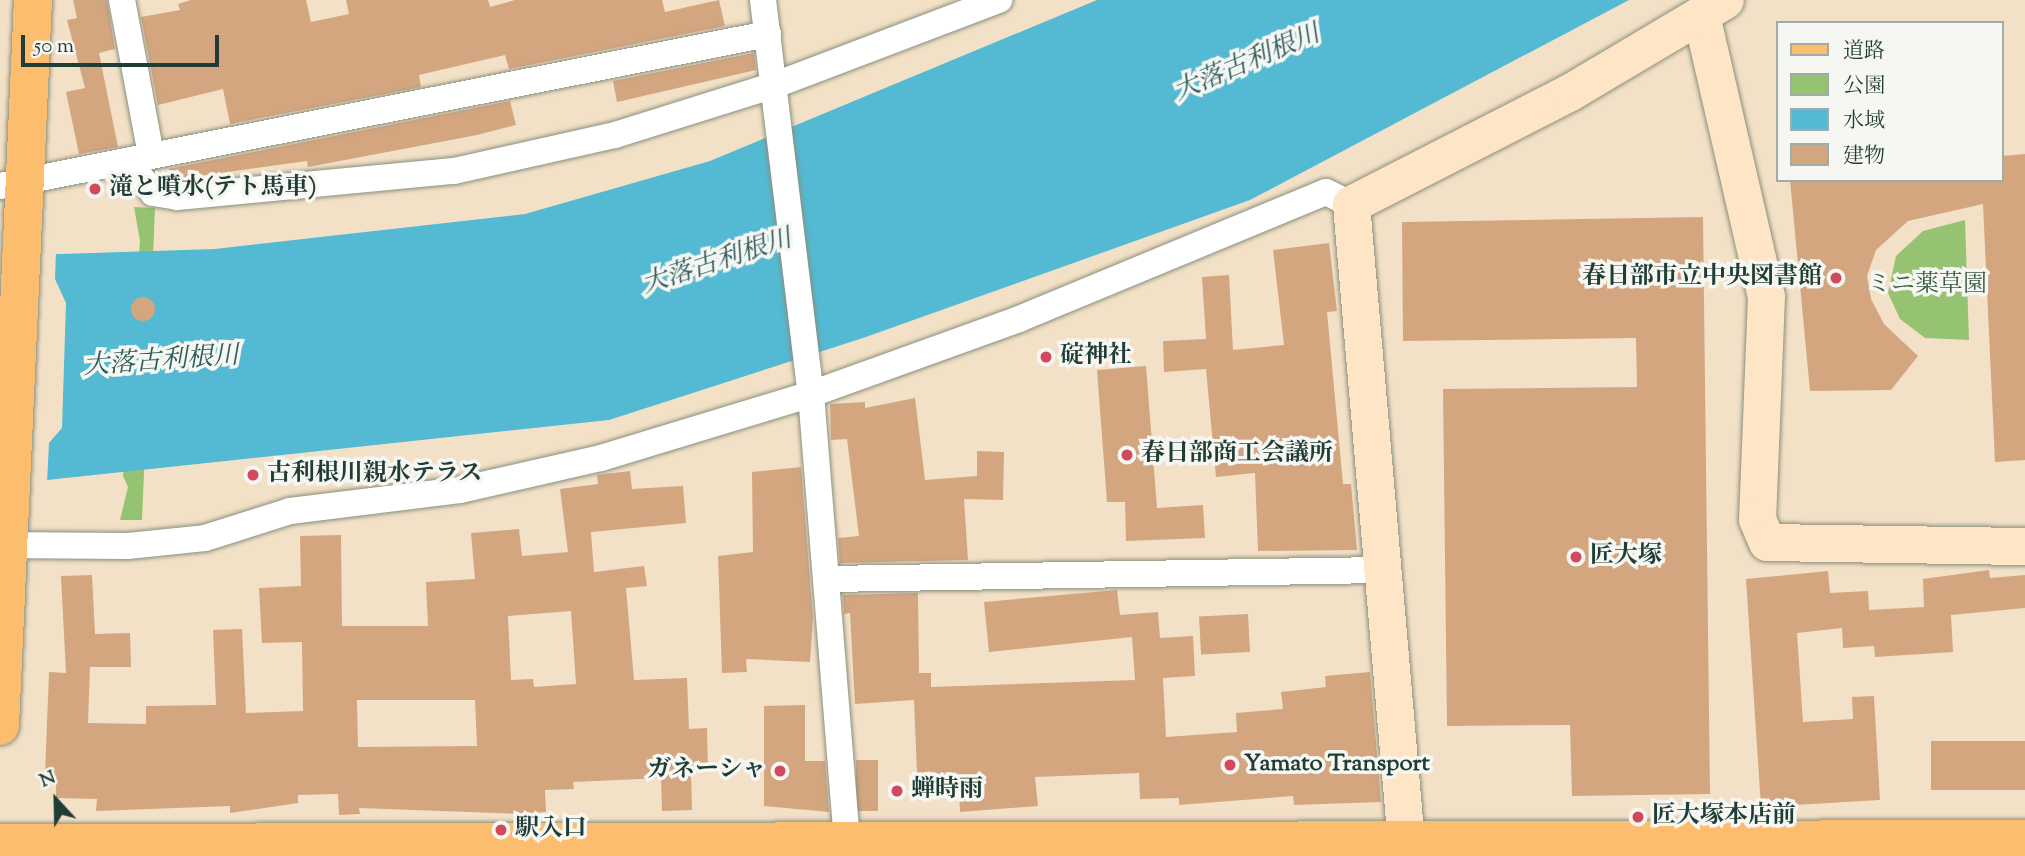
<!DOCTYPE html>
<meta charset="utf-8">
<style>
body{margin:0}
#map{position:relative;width:2025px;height:856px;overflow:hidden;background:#f3e1c7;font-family:"Sorts Mill Goudy","Noto Serif JP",serif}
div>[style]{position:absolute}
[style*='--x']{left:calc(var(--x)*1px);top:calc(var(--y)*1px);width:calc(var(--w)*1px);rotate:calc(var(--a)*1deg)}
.green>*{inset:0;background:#96c371}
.water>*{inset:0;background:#54b9d2}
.pier>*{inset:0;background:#f3e1c7}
.building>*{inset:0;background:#d3a680;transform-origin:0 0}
.round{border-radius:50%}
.roads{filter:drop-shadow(0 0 2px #898f7e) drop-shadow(0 0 2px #898f7e)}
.street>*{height:26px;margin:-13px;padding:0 13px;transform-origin:13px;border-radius:13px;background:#fff}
.secondary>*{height:37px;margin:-18.5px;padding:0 18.5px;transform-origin:18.5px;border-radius:18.5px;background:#fee5c5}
.primary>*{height:38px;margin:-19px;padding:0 19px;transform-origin:19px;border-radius:19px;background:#fcbd6e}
.dots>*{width:19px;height:19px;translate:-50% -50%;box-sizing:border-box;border:4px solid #f6f6f2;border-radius:50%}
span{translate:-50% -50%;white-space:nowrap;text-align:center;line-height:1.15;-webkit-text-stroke:7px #f6f6f2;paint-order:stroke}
.poi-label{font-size:24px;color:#1f3d34;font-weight:700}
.left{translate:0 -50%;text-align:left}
.right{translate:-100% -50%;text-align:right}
.park-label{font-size:24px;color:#3d5e43}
.water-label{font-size:26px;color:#2c5c5c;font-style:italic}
.legend{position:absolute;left:1776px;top:21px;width:228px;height:161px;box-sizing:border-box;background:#f6f6f2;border:2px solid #a0aca6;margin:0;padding:9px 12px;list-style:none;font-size:21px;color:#1f3d34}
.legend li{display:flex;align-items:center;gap:14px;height:35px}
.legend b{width:35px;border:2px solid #a0aca6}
.north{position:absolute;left:21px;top:765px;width:70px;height:70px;-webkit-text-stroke:5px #f6f6f2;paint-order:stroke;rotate:338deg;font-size:19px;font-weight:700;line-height:28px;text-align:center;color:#1f3d34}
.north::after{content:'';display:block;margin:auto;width:24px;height:32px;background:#1f3d34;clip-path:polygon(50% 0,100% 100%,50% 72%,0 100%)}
.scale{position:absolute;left:21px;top:35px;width:198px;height:32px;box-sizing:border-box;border:4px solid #1f3d34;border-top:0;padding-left:9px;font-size:21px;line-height:24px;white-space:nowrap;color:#1f3d34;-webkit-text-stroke:5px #f6f6f2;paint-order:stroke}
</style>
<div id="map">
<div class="green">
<i style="clip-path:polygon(134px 207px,155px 208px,145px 450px,142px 520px,120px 520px,128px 487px,123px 476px,140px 241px)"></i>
<i style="clip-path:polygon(1965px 220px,1969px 340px,1925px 338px,1900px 319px,1888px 293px,1896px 256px,1923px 231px)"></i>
</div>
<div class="water">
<i style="clip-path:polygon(1097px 0,1629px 0,1250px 200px,863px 338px,609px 420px,0 485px,0 256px,215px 249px,525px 214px,710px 161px)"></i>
</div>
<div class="pier">
<i style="clip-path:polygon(56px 251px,55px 279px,66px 303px,62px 428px,49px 443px,47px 483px,0 488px,0 253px)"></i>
</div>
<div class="building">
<i style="clip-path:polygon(73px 0,107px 0,115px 49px,99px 53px,118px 147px,79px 154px,66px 92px,85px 88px,67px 20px,77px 18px)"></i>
<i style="clip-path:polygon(191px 0,306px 0,311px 22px,349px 14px,346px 0,488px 0,490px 7px,515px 0,662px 0,665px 12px,719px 0,725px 26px,509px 69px,505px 55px,419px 75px,421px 87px,230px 124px,223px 89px,158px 105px,141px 17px,180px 10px,178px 4px)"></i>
<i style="clip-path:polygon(754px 53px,756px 70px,617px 102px,613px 81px)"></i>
<i style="clip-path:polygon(510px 101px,516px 125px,477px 135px,308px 167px,307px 161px,170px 180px,168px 169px)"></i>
<i style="clip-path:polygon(2025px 154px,2025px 460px,1995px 462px,1983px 204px,1908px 221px,1876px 250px,1867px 276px,1871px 299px,1884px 324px,1918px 356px,1891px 390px,1810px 391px,1790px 180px,2002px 180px,2002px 156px)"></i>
<i style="clip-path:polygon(1703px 217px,1710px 794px,1572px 796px,1570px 725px,1447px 726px,1443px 389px,1637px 387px,1636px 338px,1403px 341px,1402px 222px)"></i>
<i style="clip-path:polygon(1329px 243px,1337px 311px,1327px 312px,1343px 484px,1351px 484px,1357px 550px,1258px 551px,1255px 473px,1216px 477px,1206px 369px,1164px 372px,1163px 341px,1206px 339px,1202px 277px,1229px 275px,1233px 350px,1284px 345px,1273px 250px)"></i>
<i class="round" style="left:131px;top:297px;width:24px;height:24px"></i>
<i style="clip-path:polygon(1146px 366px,1157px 508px,1203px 505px,1205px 538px,1126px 541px,1125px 502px,1107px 502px,1097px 370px)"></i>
<i style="clip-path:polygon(915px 398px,925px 480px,977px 476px,977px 451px,1004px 452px,1003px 500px,964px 499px,968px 560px,840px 563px,838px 538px,859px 536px,847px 439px,831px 440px,830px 404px,865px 402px,865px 408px)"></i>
<i style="clip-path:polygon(801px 467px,813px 618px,810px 662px,746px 659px,747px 672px,722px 673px,718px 556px,753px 552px,752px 472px)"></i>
<i style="clip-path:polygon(evenodd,630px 471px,632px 489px,683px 486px,686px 523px,591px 532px,594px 572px,644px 566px,647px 586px,626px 588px,634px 680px,687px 678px,689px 729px,707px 728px,708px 769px,691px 770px,692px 810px,662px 811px,661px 778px,573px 782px,574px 789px,545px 790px,546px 812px,524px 814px,359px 808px,360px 814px,339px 815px,338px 794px,298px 795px,298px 803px,230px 813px,230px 806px,96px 811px,97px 799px,56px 798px,56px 776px,45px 776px,49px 672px,66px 673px,61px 576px,92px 575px,95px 634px,130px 633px,131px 667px,90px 667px,88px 723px,146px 724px,146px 706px,216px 705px,213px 630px,242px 629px,246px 713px,303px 711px,302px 642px,262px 643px,259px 588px,301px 586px,300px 536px,341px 535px,342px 626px,428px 626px,426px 582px,475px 579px,471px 533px,519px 529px,522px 556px,568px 552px,560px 489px,598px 484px,597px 475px,630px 471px,571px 611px,576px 684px,534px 687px,533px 679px,511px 680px,508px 616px,571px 611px,630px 471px,357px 700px,475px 700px,477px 746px,358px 747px,357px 700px)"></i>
<i style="clip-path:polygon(1989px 570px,1990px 578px,2025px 575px,2025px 608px,1951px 615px,1953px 652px,1875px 657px,1874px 646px,1843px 648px,1842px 628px,1797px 633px,1803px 722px,1853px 719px,1852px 697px,1874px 696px,1880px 800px,1761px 807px,1746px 579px,1828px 571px,1830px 593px,1868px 591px,1869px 610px,1924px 607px,1923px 579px)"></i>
<i style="clip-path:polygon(1117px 590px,1120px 615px,1158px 612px,1160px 638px,1193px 636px,1195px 676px,1163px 678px,1166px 737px,1237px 732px,1236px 713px,1283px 709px,1281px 692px,1326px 687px,1325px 676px,1370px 672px,1381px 802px,1294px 805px,1293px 796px,1179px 805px,1179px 798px,1140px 799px,1139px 773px,1035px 777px,1038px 806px,960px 812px,959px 795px,918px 797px,914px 700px,855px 704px,850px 613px,844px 614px,843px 595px,918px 593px,919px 673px,931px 673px,931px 687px,1135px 680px,1132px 637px,989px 652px,984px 602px)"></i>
<i style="left:1248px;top:614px;width:38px;height:49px;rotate:87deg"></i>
<i style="clip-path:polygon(805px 705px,805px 761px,825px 761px,829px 812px,764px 806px,764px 706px)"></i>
<i style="left:2025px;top:741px;width:49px;height:94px;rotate:90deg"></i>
<i style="left:856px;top:760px;width:22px;height:51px"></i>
</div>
<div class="roads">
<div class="street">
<i style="--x:122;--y:0;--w:158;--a:79.4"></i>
<i style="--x:763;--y:0;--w:397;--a:83.1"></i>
<i style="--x:811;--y:394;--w:449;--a:85.4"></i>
<i style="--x:129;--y:162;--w:39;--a:52"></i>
<i style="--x:153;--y:193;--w:24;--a:9"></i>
<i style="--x:177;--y:197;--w:278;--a:-5.4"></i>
<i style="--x:454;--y:171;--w:165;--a:-12.6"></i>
<i style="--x:615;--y:135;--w:168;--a:-17.4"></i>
<i style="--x:775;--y:85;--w:240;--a:-20.8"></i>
<i style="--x:0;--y:186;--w:783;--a:-11.2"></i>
<i style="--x:0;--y:545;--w:128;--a:0.4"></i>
<i style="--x:128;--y:546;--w:77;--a:-5.9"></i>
<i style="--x:205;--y:538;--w:89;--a:-17.6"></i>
<i style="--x:290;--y:511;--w:171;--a:-7"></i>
<i style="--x:460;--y:490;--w:145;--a:-12.8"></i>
<i style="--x:601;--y:458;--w:220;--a:-16.9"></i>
<i style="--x:811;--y:394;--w:221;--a:-19.8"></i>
<i style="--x:1019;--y:319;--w:332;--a:-22.5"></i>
<i style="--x:1326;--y:192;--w:28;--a:26"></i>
<i style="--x:828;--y:579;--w:555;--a:-0.93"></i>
</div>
<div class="secondary">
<i style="--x:1701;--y:15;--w:288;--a:77"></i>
<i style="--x:1766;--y:296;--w:223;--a:92.3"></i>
<i style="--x:1757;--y:519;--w:25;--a:67"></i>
<i style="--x:1767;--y:542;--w:258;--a:0.9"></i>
<i style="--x:1406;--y:843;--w:641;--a:-94.92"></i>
<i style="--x:1351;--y:204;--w:246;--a:-27.1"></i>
<i style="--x:1570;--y:92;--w:180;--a:-30.7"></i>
</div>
<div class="primary">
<i style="--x:0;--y:726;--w:727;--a:-87.4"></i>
<i style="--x:0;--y:843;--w:2025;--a:-0.11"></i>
</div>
</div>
<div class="dots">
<i style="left:95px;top:189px;background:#d1495b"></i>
<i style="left:1836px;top:278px;background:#d1495b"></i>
<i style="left:1046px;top:357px;background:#d1495b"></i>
<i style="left:1127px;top:455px;background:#d1495b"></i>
<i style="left:253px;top:475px;background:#d1495b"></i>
<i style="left:1576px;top:557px;background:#d1495b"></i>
<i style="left:1230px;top:765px;background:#d1495b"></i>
<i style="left:780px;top:771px;background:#d1495b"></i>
<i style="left:897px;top:791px;background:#d1495b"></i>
<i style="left:1638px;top:817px;background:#d1495b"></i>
<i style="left:501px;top:830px;background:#d1495b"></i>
</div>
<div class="poi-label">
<span class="left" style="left:109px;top:189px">滝と噴水(テト馬車)</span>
<span class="right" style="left:1822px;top:278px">春日部市立中央図書館</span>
<span class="left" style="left:1060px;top:357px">碇神社</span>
<span class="left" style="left:1141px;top:455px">春日部商工会議所</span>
<span class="left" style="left:267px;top:475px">古利根川親水テラス</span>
<span class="left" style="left:1590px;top:557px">匠大塚</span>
<span class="left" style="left:1244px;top:765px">Yamato Transport</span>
<span class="right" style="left:766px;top:771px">ガネーシャ</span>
<span class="left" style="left:911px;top:791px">蝉時雨</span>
<span class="left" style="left:1652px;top:817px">匠大塚本店前</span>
<span class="left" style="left:515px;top:830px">駅入口</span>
</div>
<div class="park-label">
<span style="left:1927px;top:286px">ミニ薬草園</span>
</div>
<div class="water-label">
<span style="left:1247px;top:64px;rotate:-23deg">大落古利根川</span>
<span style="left:717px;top:263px;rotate:-18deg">大落古利根川</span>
<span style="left:161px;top:362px;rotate:-4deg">大落古利根川</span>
</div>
<ul class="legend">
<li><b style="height:9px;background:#fcbd6e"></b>道路</li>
<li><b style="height:19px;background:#96c371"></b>公園</li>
<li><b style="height:19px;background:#54b9d2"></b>水域</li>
<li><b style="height:19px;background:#d3a680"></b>建物</li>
</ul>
<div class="north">N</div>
<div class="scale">50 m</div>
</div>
